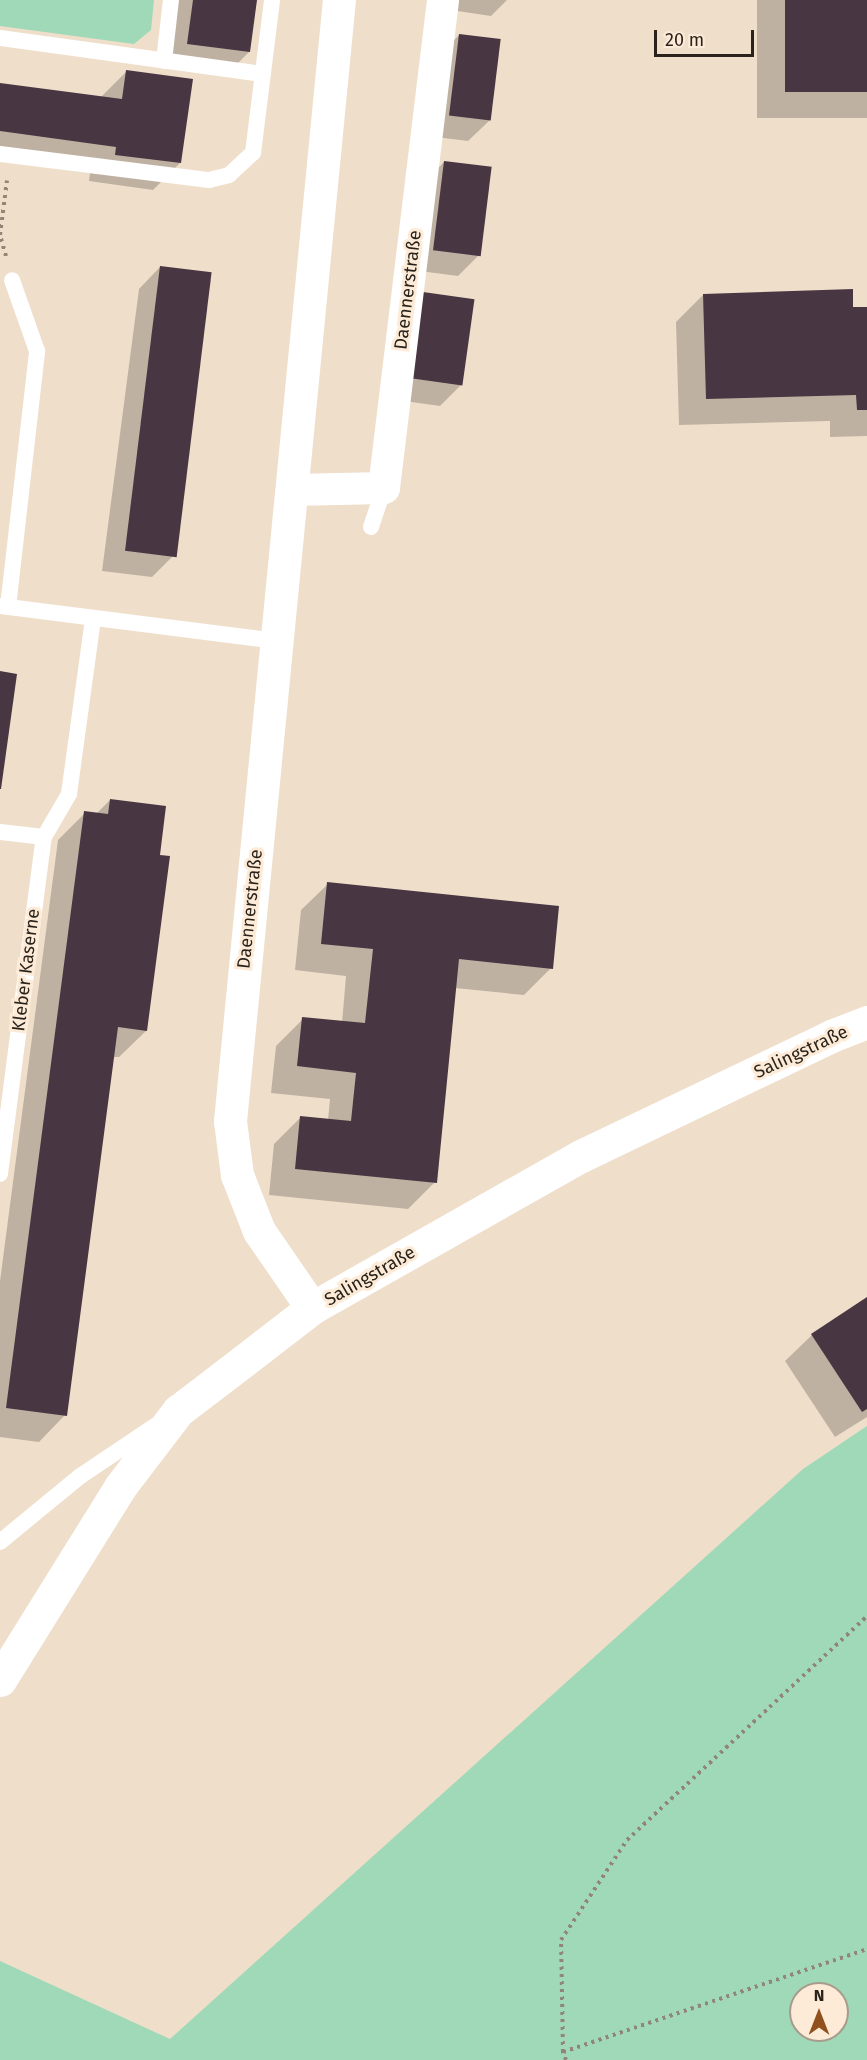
<!DOCTYPE html>
<meta charset="utf-8">
<style>
body{margin:0}
#map{position:relative;width:867px;height:2060px;overflow:hidden;background:#efdeca;font-family:"Fira Sans",sans-serif}
div>[style]{position:absolute}
[style*='--x']{left:calc(var(--x)*1px);top:calc(var(--y)*1px);width:calc(var(--w)*1px);rotate:calc(var(--a)*1deg)}
.green>*{inset:0;background:#a0d9b8}
.shadow>*{inset:0;background:#0003;transform-origin:0 0}
.building>*{inset:0;background:#493643;transform-origin:0 0}
.path>*{height:4px;margin-top:-2px;transform-origin:0;background:repeating-linear-gradient(90deg,#918577 0 3px,transparent 0 7.5px)}
.lane>*{height:16px;margin:-8px;padding:0 8px;transform-origin:8px;border-radius:8px;background:#fff}
.street>*{height:32px;margin:-16px;padding:0 16px;transform-origin:16px;border-radius:16px;background:#fff}
.secondary>*{height:33px;margin:-16.5px;padding:0 16.5px;transform-origin:16.5px;border-radius:16.5px;background:#fff}
span{translate:-50% -50%;white-space:nowrap;text-align:center;line-height:1.15;-webkit-text-stroke:6px #fdebd7;paint-order:stroke}
.street-label{font-size:18px;color:#29231b}
.north{position:absolute;left:789px;top:1982px;width:60px;height:60px;box-sizing:border-box;background:#fdebd7;border:2px solid #a89b8c;border-radius:50%;rotate:0deg;font-size:16px;font-weight:700;line-height:24px;text-align:center;color:#29231b}
.north::after{content:'';display:block;margin:auto;width:21px;height:27px;background:#914f1e;clip-path:polygon(50% 0,100% 100%,50% 72%,0 100%)}
.scale{position:absolute;left:654px;top:30px;width:100px;height:27px;box-sizing:border-box;border:3px solid #29231b;border-top:0;padding-left:8px;font-size:18px;line-height:21px;white-space:nowrap;color:#29231b;-webkit-text-stroke:4px #fdebd7;paint-order:stroke}
</style>
<div id="map">
<div class="green">
<i style="clip-path:polygon(0 0,154px 0,151px 30px,134px 44px,0 26px)"></i>
<i style="clip-path:polygon(evenodd,867px 1426px,867px 2060px,0 2060px,0 1961px,170px 2039px,803px 1469px,867px 1426px,801px 1994px,837px 1994px,837px 2030px,801px 2030px,801px 1994px)"></i>
</div>
<div class="shadow">
<i style="clip-path:polygon(175px 0,256px 0,249px 52px,228px 73px,166px 65px)"></i>
<i style="clip-path:polygon(446px 0,507px 0,491px 16px,444px 9px)"></i>
<i style="left:757px;top:0;width:110px;height:118px"></i>
<i style="clip-path:polygon(459px 35px,490px 120px,468px 141px,428px 136px,438px 57px)"></i>
<i style="clip-path:polygon(126px 72px,180px 163px,153px 190px,89px 181px,90px 173px,0 161px,0 84px,101px 97px)"></i>
<i style="clip-path:polygon(444px 162px,479px 255px,458px 276px,412px 270px,423px 184px)"></i>
<i style="clip-path:polygon(160px 267px,173px 556px,152px 577px,102px 571px,139px 289px)"></i>
<i style="clip-path:polygon(703px 295px,867px 308px,867px 436px,830px 437px,830px 421px,679px 425px,676px 322px)"></i>
<i style="clip-path:polygon(402px 315px,461px 385px,440px 406px,390px 399px)"></i>
<i style="clip-path:polygon(110px 800px,158px 857px,146px 1031px,119px 1057px,112px 1057px,65px 1415px,39px 1442px,0 1437px,0 1281px,58px 840px,85px 813px,96px 814px)"></i>
<i style="clip-path:polygon(328px 884px,551px 968px,524px 995px,455px 988px,435px 1182px,408px 1209px,269px 1195px,274px 1144px,301px 1117px,328px 1120px,330px 1099px,271px 1093px,276px 1046px,303px 1019px,342px 1023px,346px 976px,295px 970px,301px 910px)"></i>
<i style="clip-path:polygon(867px 1299px,867px 1417px,835px 1437px,785px 1361px,812px 1335px)"></i>
</div>
<div class="building">
<i style="clip-path:polygon(193px 0,257px 0,250px 52px,187px 44px)"></i>
<i style="left:785px;top:0;width:82px;height:92px"></i>
<i style="left:459px;top:34px;width:42px;height:82px;rotate:7deg"></i>
<i style="clip-path:polygon(126px 70px,193px 79px,181px 163px,115px 155px,116px 147px,0 131px,0 83px,122px 99px)"></i>
<i style="left:444px;top:161px;width:48px;height:90px;rotate:7deg"></i>
<i style="left:160px;top:266px;width:52px;height:287px;rotate:7deg"></i>
<i style="clip-path:polygon(853px 289px,853px 307px,867px 307px,867px 410px,857px 410px,856px 395px,706px 399px,703px 294px)"></i>
<i style="left:423px;top:292px;width:52px;height:87px;rotate:8deg"></i>
<i style="clip-path:polygon(0 671px,17px 674px,1px 789px,0 789px)"></i>
<i style="clip-path:polygon(110px 799px,166px 806px,160px 855px,170px 856px,147px 1031px,118px 1027px,67px 1416px,6px 1408px,84px 811px,108px 814px)"></i>
<i style="clip-path:polygon(327px 882px,559px 906px,553px 969px,459px 959px,437px 1183px,295px 1169px,300px 1116px,351px 1121px,356px 1073px,297px 1066px,302px 1017px,365px 1023px,373px 949px,321px 944px)"></i>
<i style="clip-path:polygon(867px 1297px,867px 1409px,862px 1412px,811px 1334px)"></i>
</div>
<div class="path">
<i style="--x:6;--y:256;--w:22;--a:-106"></i>
<i style="--x:0;--y:235;--w:55;--a:-82.7"></i>
<i style="--x:563;--y:2052;--w:321;--a:-18.7"></i>
<i style="--x:566;--y:2060;--w:9;--a:-111"></i>
<i style="--x:563;--y:2052;--w:112;--a:-91"></i>
<i style="--x:561;--y:1940;--w:120;--a:-56.6"></i>
<i style="--x:627;--y:1840;--w:328;--a:-43"></i>
</div>
<div class="lane">
<i style="--x:0;--y:38;--w:265;--a:7.8"></i>
<i style="--x:164;--y:61;--w:61;--a:-83.5"></i>
<i style="--x:0;--y:154;--w:211;--a:7.1"></i>
<i style="--x:209;--y:180;--w:21;--a:-14"></i>
<i style="--x:229;--y:175;--w:33;--a:-43"></i>
<i style="--x:253;--y:153;--w:154;--a:-82.9"></i>
<i style="--x:371;--y:527;--w:41;--a:-71.6"></i>
<i style="--x:0;--y:606;--w:279;--a:7.2"></i>
<i style="--x:8;--y:607;--w:258;--a:-83.5"></i>
<i style="--x:37;--y:351;--w:75;--a:-109.4"></i>
<i style="--x:0;--y:832;--w:44;--a:6.5"></i>
<i style="--x:44;--y:837;--w:50;--a:-59.8"></i>
<i style="--x:69;--y:794;--w:178;--a:-82.2"></i>
<i style="--x:0;--y:1174;--w:340;--a:-82.6"></i>
<i style="--x:0;--y:1542;--w:102;--a:-39.4"></i>
<i style="--x:79;--y:1477;--w:92;--a:-33.9"></i>
</div>
<div class="street">
<i style="--x:292;--y:490;--w:92;--a:-1.2"></i>
<i style="--x:384;--y:488;--w:492;--a:-83.1"></i>
</div>
<div class="secondary">
<i style="--x:312;--y:1308;--w:93;--a:-124.5"></i>
<i style="--x:259;--y:1231;--w:60;--a:-111.4"></i>
<i style="--x:237;--y:1175;--w:54;--a:-97.4"></i>
<i style="--x:230;--y:1121;--w:1126;--a:-84.45"></i>
<i style="--x:0;--y:1680;--w:227;--a:-58.1"></i>
<i style="--x:120;--y:1487;--w:96;--a:-52.7"></i>
<i style="--x:178;--y:1411;--w:64;--a:-37.4"></i>
<i style="--x:229;--y:1372;--w:105;--a:-37.6"></i>
<i style="--x:312;--y:1308;--w:309;--a:-29.5"></i>
<i style="--x:581;--y:1156;--w:277;--a:-25.6"></i>
<i style="--x:831;--y:1036;--w:39;--a:-21"></i>
</div>
<div class="street-label">
<span style="left:408px;top:290px;rotate:-83deg">Daennerstraße</span>
<span style="left:250px;top:909px;rotate:-84deg">Daennerstraße</span>
<span style="left:26px;top:970px;rotate:-83deg">Kleber Kaserne</span>
<span style="left:801px;top:1052px;rotate:-25deg">Salingstraße</span>
<span style="left:370px;top:1276px;rotate:-30deg">Salingstraße</span>
</div>
<div class="north">N</div>
<div class="scale">20 m</div>
</div>
